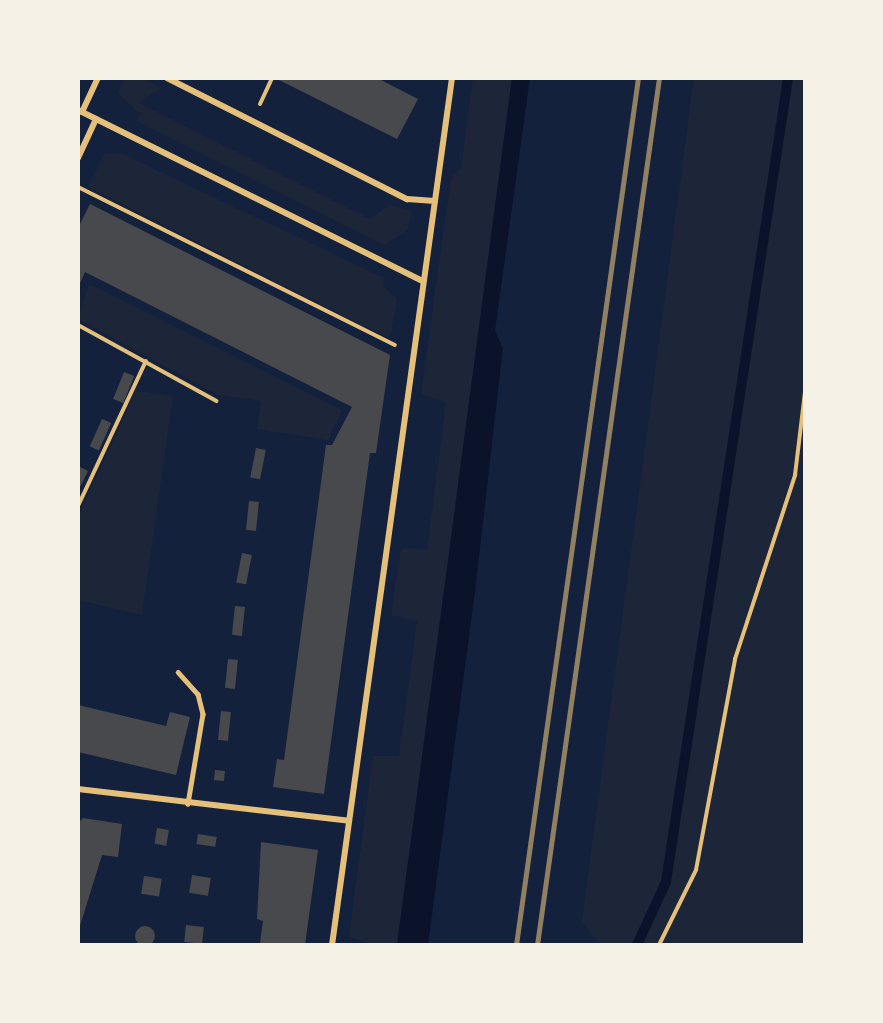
<!DOCTYPE html>
<style>
body{margin:0}
#map{position:relative;width:883px;height:1023px;overflow:hidden;background:#14213d;font-family:"DejaVu Sans",sans-serif}
div>[style]{position:absolute}
[style*='--x']{left:calc(var(--x)*1px);top:calc(var(--y)*1px);width:calc(var(--w)*1px);rotate:calc(var(--a)*1deg)}
.green>*{inset:0;background:#1d2539}
.water>*{inset:0;background:#0b132b}
.stream>*{height:10px;margin:-5px;padding:0 5px;transform-origin:5px;border-radius:5px;background:#0b132b}
.building>*{inset:0;background:#48494c;transform-origin:0 0}
.round{border-radius:50%}
.path>*{height:4px;margin:-2px;padding:0 2px;transform-origin:2px;border-radius:2px;background:#e5c07b}
.service>*{height:4.5px;margin:-2.25px;padding:0 2.25px;transform-origin:2.25px;border-radius:2.25px;background:#e5c07b}
.minor>*{height:6px;margin:-3px;padding:0 3px;transform-origin:3px;border-radius:3px;background:#e5c07b}
.rail>*{height:4.5px;margin:-2.25px;padding:0 2.25px;transform-origin:2.25px;border-radius:2.25px;background:#918062}
span{translate:-50% -50%;white-space:nowrap;text-align:center;line-height:1.15;-webkit-text-stroke:4.5px #f6f1e7;paint-order:stroke}
.frame{position:absolute;inset:0;border:80px solid #f6f1e7;pointer-events:none}
</style>
<div id="map">
<div class="green">
<i style="clip-path:polygon(124px 78px,142px 78px,161px 88px,139px 103px,370px 219px,390px 205px,412px 211px,407px 230px,384px 245px,137px 121px,140px 114px,118px 93px)"></i>
<i style="clip-path:polygon(473px 78px,512px 78px,397px 945px,375px 945px,349px 937px,373px 756px,399px 756px,417px 621px,391px 615px,401px 548px,427px 550px,446px 402px,421px 394px,451px 178px,461px 168px)"></i>
<i style="clip-path:polygon(694px 78px,805px 78px,805px 945px,600px 945px,582px 921px)"></i>
<i style="clip-path:polygon(105px 153px,123px 154px,384px 278px,383px 286px,397px 299px,390px 339px,88px 187px)"></i>
<i style="clip-path:polygon(89px 284px,342px 410px,328px 440px,257px 429px,261px 401px,218px 395px,78px 319px)"></i>
<i style="clip-path:polygon(136px 391px,173px 396px,142px 615px,78px 600px,78px 517px)"></i>
</div>
<div class="water">
<i style="clip-path:polygon(512px 78px,530px 78px,495px 331px,503px 348px,475px 592px,428px 945px,397px 945px)"></i>
</div>
<div class="stream">
<i style="--x:637;--y:945;--w:69;--a:-65.3"></i>
<i style="--x:666;--y:882;--w:813;--a:-81.37"></i>
</div>
<div class="building">
<i style="clip-path:polygon(275px 78px,377px 78px,418px 99px,397px 139px)"></i>
<i style="clip-path:polygon(90px 204px,390px 355px,376px 453px,370px 453px,324px 794px,273px 787px,277px 759px,284px 760px,326px 445px,332px 445px,352px 407px,85px 272px,78px 288px,78px 228px)"></i>
<i style="left:124px;top:372px;width:11px;height:29px;rotate:22deg"></i>
<i style="left:102px;top:419px;width:10px;height:30px;rotate:24deg"></i>
<i style="left:256px;top:448px;width:10px;height:30px;rotate:11deg"></i>
<i style="clip-path:polygon(78px 466px,88px 471px,78px 491px)"></i>
<i style="left:249px;top:501px;width:10px;height:29px;rotate:6deg"></i>
<i style="left:242px;top:553px;width:10px;height:30px;rotate:11deg"></i>
<i style="left:235px;top:606px;width:10px;height:29px;rotate:6deg"></i>
<i style="left:228px;top:659px;width:10px;height:29px;rotate:6deg"></i>
<i style="clip-path:polygon(78px 705px,166px 726px,170px 712px,190px 717px,176px 775px,78px 752px)"></i>
<i style="left:221px;top:711px;width:10px;height:29px;rotate:6deg"></i>
<i style="left:215px;top:770px;width:10px;height:10px;rotate:6deg"></i>
<i style="clip-path:polygon(83px 818px,122px 824px,118px 857px,102px 855px,79px 929px,78px 823px)"></i>
<i style="left:157px;top:828px;width:12px;height:16px;rotate:9deg"></i>
<i style="left:198px;top:834px;width:19px;height:10px;rotate:9deg"></i>
<i style="clip-path:polygon(261px 842px,318px 850px,305px 945px,254px 945px,260px 943px,263px 921px,257px 919px)"></i>
<i style="left:192px;top:875px;width:19px;height:18px;rotate:9deg"></i>
<i style="left:144px;top:876px;width:18px;height:18px;rotate:9deg"></i>
<i style="left:186px;top:925px;width:18px;height:17px;rotate:6deg"></i>
<i class="round" style="left:135px;top:926px;width:20px;height:20px"></i>
</div>
<div class="path">
<i style="--x:260;--y:104;--w:29;--a:-65"></i>
<i style="--x:78;--y:187;--w:354;--a:26.5"></i>
<i style="--x:805;--y:278;--w:3;--a:90"></i>
<i style="--x:78;--y:325;--w:158;--a:28.8"></i>
<i style="--x:78;--y:506;--w:160;--a:-64.9"></i>
<i style="--x:659;--y:945;--w:84;--a:-63.7"></i>
<i style="--x:696;--y:870;--w:215;--a:-79.5"></i>
<i style="--x:735;--y:659;--w:194;--a:-71.9"></i>
<i style="--x:795;--y:475;--w:84;--a:-83.1"></i>
</div>
<div class="service">
<i style="--x:178;--y:672;--w:30;--a:48"></i>
<i style="--x:198;--y:694;--w:21;--a:76"></i>
<i style="--x:203;--y:714;--w:91;--a:99.5"></i>
</div>
<div class="minor">
<i style="--x:167;--y:78;--w:269;--a:26.8"></i>
<i style="--x:407;--y:199;--w:28;--a:4"></i>
<i style="--x:78;--y:110;--w:384;--a:26.4"></i>
<i style="--x:82;--y:112;--w:38;--a:-65"></i>
<i style="--x:78;--y:158;--w:43;--a:-65.2"></i>
<i style="--x:78;--y:789;--w:273;--a:6.7"></i>
<i style="--x:332;--y:945;--w:875;--a:-82.12"></i>
</div>
<div class="rail">
<i style="--x:516;--y:945;--w:876;--a:-81.99"></i>
<i style="--x:537;--y:945;--w:876;--a:-81.99"></i>
</div>
<div class="frame"></div>
</div>
